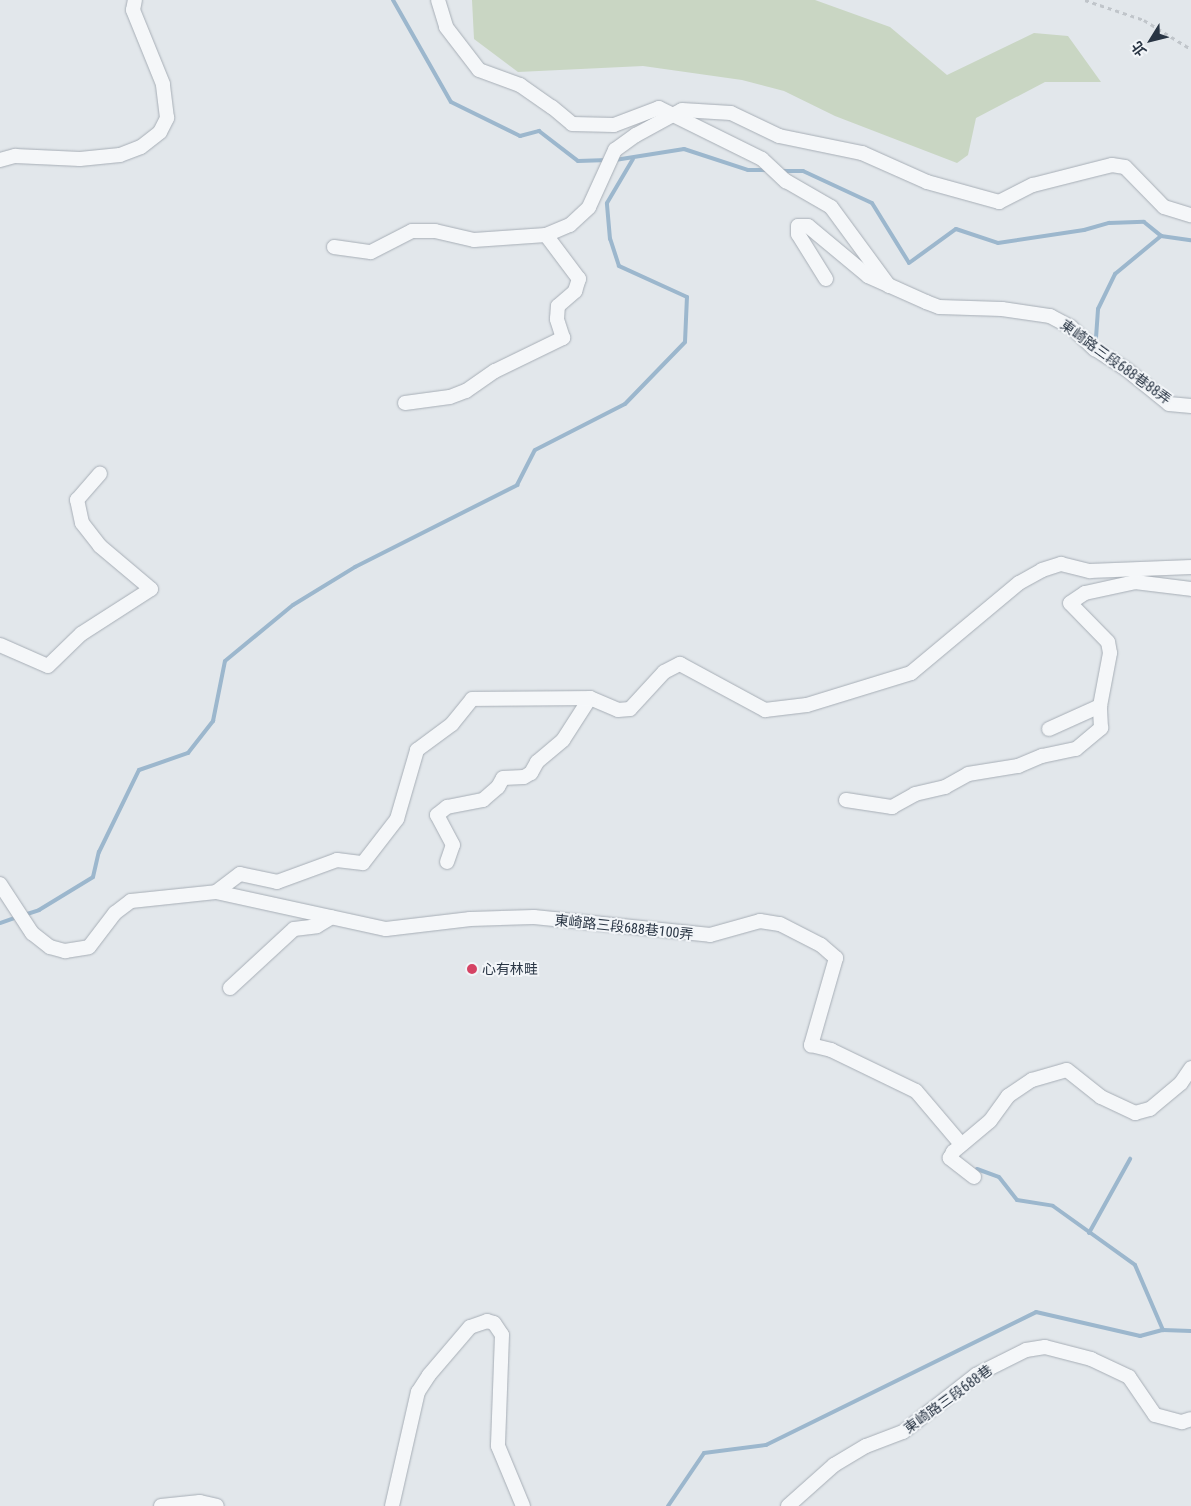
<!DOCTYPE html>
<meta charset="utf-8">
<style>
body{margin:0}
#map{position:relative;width:1191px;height:1506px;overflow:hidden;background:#e2e7eb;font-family:"Roboto Condensed","Noto Sans TC",sans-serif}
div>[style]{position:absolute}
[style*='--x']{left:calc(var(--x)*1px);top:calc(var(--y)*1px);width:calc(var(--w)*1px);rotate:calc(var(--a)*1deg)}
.green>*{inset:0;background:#c9d6c3}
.stream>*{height:4px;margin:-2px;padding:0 2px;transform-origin:2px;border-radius:2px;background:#9cb7cd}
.path>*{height:2.5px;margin-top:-1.25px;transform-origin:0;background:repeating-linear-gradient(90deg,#c0c5ca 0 4px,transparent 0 8px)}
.roads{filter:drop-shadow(0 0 1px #a7aeb6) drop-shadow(0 0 1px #a7aeb6)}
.minor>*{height:14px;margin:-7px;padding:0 7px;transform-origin:7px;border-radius:7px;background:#f5f7f9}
.dots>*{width:14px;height:14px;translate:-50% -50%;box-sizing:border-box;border:2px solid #f2f5f8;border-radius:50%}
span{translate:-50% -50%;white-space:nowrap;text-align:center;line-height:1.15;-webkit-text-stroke:4px #f2f5f8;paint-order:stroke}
.street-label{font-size:14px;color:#293544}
.poi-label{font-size:14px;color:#293544}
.left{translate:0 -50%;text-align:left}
.north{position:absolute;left:1126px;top:15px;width:50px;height:50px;-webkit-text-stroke:4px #f2f5f8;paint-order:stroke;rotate:234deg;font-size:14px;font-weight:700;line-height:20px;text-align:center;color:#293544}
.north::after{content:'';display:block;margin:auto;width:18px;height:22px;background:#293544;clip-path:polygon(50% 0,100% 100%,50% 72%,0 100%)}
</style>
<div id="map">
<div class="green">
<i style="clip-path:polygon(472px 0,815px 0,890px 27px,947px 75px,1034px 33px,1068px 36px,1101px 82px,1045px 82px,976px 118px,968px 155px,957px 163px,835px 116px,784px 91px,742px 80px,643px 66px,518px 72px,474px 39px)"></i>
</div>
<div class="stream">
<i style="--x:393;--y:0;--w:117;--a:60.4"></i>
<i style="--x:451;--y:102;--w:77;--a:26.2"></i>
<i style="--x:520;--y:136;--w:20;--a:-15"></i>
<i style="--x:539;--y:131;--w:49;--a:37.6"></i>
<i style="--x:578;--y:161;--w:30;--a:-2"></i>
<i style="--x:615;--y:160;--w:70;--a:-9.1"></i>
<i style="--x:684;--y:149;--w:67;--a:18.2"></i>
<i style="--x:748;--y:170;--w:20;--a:0"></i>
<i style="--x:780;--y:171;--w:23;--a:0"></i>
<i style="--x:803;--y:171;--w:76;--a:24.9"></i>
<i style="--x:872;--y:203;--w:70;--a:58.3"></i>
<i style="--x:909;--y:263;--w:58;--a:-35.9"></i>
<i style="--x:956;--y:229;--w:44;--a:18.4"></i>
<i style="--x:998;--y:243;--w:87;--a:-8.6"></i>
<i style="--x:1084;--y:230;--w:26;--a:-16"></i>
<i style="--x:1109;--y:223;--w:35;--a:-2"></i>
<i style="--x:1144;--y:222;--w:22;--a:39"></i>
<i style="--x:1161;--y:236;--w:30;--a:8"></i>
<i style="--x:1096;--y:338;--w:29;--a:-86"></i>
<i style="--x:1098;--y:309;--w:39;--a:-64"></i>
<i style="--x:1115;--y:274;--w:60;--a:-39.6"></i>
<i style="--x:24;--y:915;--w:16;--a:-18"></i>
<i style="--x:39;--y:910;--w:63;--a:-31.4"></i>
<i style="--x:93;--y:877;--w:26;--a:-77"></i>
<i style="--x:99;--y:852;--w:91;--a:-64"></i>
<i style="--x:139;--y:770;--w:52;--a:-19.1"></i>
<i style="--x:188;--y:753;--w:41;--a:-52"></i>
<i style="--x:213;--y:721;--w:61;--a:-78.7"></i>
<i style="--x:225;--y:661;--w:88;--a:-39.5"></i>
<i style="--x:293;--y:605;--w:73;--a:-31.5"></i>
<i style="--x:355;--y:567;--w:182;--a:-26.8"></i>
<i style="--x:517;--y:485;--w:39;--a:-63"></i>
<i style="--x:535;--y:450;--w:101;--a:-27.1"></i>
<i style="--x:625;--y:404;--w:86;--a:-45.9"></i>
<i style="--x:685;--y:342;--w:45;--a:-87.5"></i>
<i style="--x:687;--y:297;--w:75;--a:-155.5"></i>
<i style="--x:619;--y:266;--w:28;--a:-108"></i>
<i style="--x:610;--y:239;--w:36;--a:-95"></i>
<i style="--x:607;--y:203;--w:51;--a:-59.4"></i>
<i style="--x:0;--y:923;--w:18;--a:-19"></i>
<i style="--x:977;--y:1169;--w:23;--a:20"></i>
<i style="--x:999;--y:1177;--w:29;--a:52"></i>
<i style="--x:1017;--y:1200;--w:36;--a:9"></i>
<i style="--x:1053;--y:1206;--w:101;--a:35.7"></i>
<i style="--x:1135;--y:1265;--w:71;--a:66.7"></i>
<i style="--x:1089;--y:1233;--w:85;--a:-61"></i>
<i style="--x:668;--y:1506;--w:64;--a:-55.8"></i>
<i style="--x:704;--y:1453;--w:63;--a:-7.4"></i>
<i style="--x:766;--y:1445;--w:301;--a:-26.2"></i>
<i style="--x:1036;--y:1312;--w:107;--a:13"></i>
<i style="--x:1140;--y:1336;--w:24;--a:-15"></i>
<i style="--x:1163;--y:1330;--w:28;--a:2"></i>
</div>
<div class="path">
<i style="--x:1085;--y:0;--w:62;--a:18.7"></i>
<i style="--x:1144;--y:20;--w:55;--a:31.7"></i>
</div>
<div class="roads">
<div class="minor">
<i style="--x:438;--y:0;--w:28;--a:73"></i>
<i style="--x:446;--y:27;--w:54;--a:52.5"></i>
<i style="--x:479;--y:70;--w:44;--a:20.1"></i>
<i style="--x:520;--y:85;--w:39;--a:35"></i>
<i style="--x:552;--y:107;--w:26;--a:40"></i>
<i style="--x:572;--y:124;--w:42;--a:1.4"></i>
<i style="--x:614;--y:125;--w:48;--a:-20.7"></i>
<i style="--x:659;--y:108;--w:115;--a:26.3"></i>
<i style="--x:762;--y:159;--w:33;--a:43"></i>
<i style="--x:786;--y:181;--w:52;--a:30"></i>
<i style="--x:831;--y:207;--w:98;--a:53.7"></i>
<i style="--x:0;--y:160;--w:16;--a:-15"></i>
<i style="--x:15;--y:156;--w:65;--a:2.6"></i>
<i style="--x:80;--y:159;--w:40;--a:-5.7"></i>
<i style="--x:120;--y:155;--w:22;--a:-21"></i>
<i style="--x:141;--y:147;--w:24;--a:-38"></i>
<i style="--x:160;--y:132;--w:16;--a:-63"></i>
<i style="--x:167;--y:118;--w:34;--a:-97"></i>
<i style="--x:163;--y:84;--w:80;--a:-112.1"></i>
<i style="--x:133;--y:10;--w:10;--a:-79"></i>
<i style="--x:334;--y:247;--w:37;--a:8"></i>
<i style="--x:371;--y:252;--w:46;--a:-27.1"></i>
<i style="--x:412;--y:231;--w:23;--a:0"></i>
<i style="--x:435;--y:231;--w:40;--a:13"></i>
<i style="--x:474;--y:240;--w:72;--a:-4"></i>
<i style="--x:546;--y:235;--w:26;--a:-23"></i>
<i style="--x:570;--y:225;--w:26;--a:-43"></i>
<i style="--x:589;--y:207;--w:63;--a:-65.5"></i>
<i style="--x:615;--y:150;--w:26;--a:-36"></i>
<i style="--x:636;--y:135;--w:52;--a:-28.5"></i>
<i style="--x:682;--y:110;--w:49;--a:3.5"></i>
<i style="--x:731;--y:113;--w:53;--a:25.6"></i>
<i style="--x:779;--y:136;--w:85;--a:11.6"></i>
<i style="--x:862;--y:153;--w:71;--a:24"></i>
<i style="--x:927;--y:182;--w:75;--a:15.5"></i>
<i style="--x:999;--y:202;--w:38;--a:-27"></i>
<i style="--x:1033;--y:185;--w:81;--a:-14.2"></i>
<i style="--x:1112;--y:165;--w:13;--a:9"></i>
<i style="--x:1125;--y:167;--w:56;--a:45.7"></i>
<i style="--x:1164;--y:207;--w:28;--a:17"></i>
<i style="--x:826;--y:279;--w:53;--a:-121.9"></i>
<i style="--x:798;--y:234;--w:8;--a:-90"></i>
<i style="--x:798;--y:226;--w:10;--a:0"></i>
<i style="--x:808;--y:226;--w:78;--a:39.8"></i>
<i style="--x:868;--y:276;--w:64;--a:24.1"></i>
<i style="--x:926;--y:302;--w:14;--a:21"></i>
<i style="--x:939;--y:307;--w:63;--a:1.8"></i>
<i style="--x:1002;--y:309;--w:49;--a:8.3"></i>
<i style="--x:1050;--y:316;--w:24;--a:28"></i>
<i style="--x:1071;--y:327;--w:33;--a:43"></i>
<i style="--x:1095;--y:349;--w:37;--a:33"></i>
<i style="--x:1126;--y:369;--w:55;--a:39.1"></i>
<i style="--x:1169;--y:404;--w:22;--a:5"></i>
<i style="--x:405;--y:403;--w:45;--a:-7.6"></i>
<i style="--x:450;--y:397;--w:17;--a:-21"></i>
<i style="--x:466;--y:391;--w:35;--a:-35"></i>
<i style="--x:495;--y:371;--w:76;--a:-25.9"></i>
<i style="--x:563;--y:338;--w:20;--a:-108"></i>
<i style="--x:557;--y:319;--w:13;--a:-86"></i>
<i style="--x:558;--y:306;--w:23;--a:-41"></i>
<i style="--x:575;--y:291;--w:13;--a:-72"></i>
<i style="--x:579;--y:279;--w:55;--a:-126.9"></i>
<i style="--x:0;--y:645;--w:52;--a:23.6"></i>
<i style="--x:48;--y:666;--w:46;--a:-44.1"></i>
<i style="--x:81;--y:634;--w:83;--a:-32.7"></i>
<i style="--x:151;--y:589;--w:67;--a:-139.9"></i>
<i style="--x:100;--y:546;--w:29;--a:-128"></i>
<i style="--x:82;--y:523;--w:24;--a:-102"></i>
<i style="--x:77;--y:500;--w:35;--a:-49"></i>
<i style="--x:1049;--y:729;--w:56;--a:-24.3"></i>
<i style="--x:846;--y:800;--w:47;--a:8.7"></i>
<i style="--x:892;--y:807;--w:26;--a:-29"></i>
<i style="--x:915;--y:794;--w:31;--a:-13"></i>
<i style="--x:945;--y:787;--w:26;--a:-29"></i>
<i style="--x:968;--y:774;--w:51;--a:-9.1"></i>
<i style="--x:1018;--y:766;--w:26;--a:-23"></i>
<i style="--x:1042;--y:756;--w:35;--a:-12"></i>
<i style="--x:1076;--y:749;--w:33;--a:-40"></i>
<i style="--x:1101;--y:728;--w:22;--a:-93"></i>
<i style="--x:1100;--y:706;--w:54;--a:-79.3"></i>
<i style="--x:1110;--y:653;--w:11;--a:-100"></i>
<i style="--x:1108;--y:642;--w:54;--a:-134.3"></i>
<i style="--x:1070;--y:603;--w:18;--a:-34"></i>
<i style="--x:1085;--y:593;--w:51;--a:-12.4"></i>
<i style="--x:1135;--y:582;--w:56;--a:7.1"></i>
<i style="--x:447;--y:862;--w:18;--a:-71"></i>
<i style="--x:453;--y:845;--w:34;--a:-118"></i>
<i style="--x:437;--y:815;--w:13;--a:-39"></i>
<i style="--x:447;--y:807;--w:37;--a:-11"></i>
<i style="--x:483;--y:800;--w:20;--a:-41"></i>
<i style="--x:498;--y:787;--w:10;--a:-61"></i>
<i style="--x:503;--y:778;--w:21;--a:-3"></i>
<i style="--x:524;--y:777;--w:8;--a:-30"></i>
<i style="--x:531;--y:773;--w:13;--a:-61"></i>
<i style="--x:537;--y:762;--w:34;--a:-40"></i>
<i style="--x:563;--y:740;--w:50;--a:-57.3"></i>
<i style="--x:590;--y:698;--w:30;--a:23"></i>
<i style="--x:618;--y:710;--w:12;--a:-5"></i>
<i style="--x:630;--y:709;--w:50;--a:-47.4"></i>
<i style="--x:664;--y:672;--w:18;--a:-27"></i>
<i style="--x:680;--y:664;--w:97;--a:28.4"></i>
<i style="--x:765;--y:710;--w:42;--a:-6.8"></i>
<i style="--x:807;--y:705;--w:109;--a:-17.1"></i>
<i style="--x:911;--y:673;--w:141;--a:-39.8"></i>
<i style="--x:1019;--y:583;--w:26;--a:-29"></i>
<i style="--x:1042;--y:570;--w:20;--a:-18"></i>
<i style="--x:1061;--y:564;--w:30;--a:14"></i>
<i style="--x:1090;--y:571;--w:101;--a:-2.3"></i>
<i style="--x:0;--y:884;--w:59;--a:56.9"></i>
<i style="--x:32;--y:933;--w:23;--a:38"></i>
<i style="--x:50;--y:947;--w:16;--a:15"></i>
<i style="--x:65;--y:951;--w:24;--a:-9"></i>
<i style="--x:89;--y:947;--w:43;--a:-52.6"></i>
<i style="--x:115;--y:913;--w:20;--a:-37"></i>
<i style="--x:131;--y:901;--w:85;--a:-6"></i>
<i style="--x:216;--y:892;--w:174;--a:12.3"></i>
<i style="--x:386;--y:929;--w:85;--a:-6.8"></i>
<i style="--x:470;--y:919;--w:64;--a:-1.8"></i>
<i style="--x:534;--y:917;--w:177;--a:5.8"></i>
<i style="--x:710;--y:935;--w:52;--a:-15.6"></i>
<i style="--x:760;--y:921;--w:20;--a:9"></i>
<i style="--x:780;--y:924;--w:46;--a:27.1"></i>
<i style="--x:821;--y:945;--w:20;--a:41"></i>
<i style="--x:836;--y:958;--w:91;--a:106"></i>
<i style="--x:811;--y:1045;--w:21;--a:14"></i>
<i style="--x:831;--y:1050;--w:94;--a:25.8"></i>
<i style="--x:916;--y:1091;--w:70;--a:49.7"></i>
<i style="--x:216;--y:892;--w:30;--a:-37"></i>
<i style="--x:240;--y:874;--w:38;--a:12"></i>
<i style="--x:277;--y:882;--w:64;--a:-20.1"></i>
<i style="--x:337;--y:860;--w:26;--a:7"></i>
<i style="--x:363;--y:863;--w:56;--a:-52.3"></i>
<i style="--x:397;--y:819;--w:72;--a:-73.8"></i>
<i style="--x:417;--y:750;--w:44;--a:-36.6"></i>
<i style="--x:452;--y:724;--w:32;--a:-51"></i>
<i style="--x:472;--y:699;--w:118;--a:-0.5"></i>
<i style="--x:230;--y:988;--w:87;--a:-42.7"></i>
<i style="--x:294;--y:929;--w:23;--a:-7"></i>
<i style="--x:317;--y:926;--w:17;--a:-31"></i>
<i style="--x:974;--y:1177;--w:31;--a:-142"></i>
<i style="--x:950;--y:1158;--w:7;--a:-63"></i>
<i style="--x:953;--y:1152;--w:48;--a:-40"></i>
<i style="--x:990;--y:1121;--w:31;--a:-54"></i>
<i style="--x:1008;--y:1096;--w:29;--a:-34"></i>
<i style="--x:1032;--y:1080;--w:36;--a:-16"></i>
<i style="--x:1067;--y:1070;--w:43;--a:38.5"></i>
<i style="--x:1101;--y:1097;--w:38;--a:25"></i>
<i style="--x:1135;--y:1113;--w:16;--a:-15"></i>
<i style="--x:1150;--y:1109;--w:40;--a:-40"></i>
<i style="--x:1181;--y:1083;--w:18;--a:-56"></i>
<i style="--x:161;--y:1506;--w:39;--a:-6"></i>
<i style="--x:200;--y:1502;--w:17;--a:13"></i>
<i style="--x:392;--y:1506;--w:117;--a:-77.2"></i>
<i style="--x:418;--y:1392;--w:20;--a:-57"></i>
<i style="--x:429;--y:1375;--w:63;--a:-49.5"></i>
<i style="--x:470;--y:1327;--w:18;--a:-19"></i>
<i style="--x:487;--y:1321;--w:7;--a:16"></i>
<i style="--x:494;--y:1323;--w:14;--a:56"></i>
<i style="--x:502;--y:1335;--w:111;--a:92.1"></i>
<i style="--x:498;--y:1446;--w:65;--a:67.4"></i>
<i style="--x:788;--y:1506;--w:62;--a:-41.7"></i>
<i style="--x:834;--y:1465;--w:37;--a:-31"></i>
<i style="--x:866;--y:1446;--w:40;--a:-21"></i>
<i style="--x:903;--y:1432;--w:93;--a:-38"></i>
<i style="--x:976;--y:1375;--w:56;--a:-26.6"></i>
<i style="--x:1026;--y:1350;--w:19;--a:-9"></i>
<i style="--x:1045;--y:1347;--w:48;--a:14.6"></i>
<i style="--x:1091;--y:1359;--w:42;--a:25.3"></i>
<i style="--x:1129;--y:1377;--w:46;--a:55.6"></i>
<i style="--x:1155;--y:1415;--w:28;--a:15"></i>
<i style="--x:1182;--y:1422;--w:9;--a:-18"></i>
</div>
</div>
<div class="dots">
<i style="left:472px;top:969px;background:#d54364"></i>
</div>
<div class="street-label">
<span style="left:1116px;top:362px;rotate:36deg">東崎路三段688巷88弄</span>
<span style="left:624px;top:927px;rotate:6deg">東崎路三段688巷100弄</span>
<span style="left:948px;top:1399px;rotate:-36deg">東崎路三段688巷</span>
</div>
<div class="poi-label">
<span class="left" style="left:482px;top:969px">心有林畦</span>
</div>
<div class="north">北</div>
</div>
